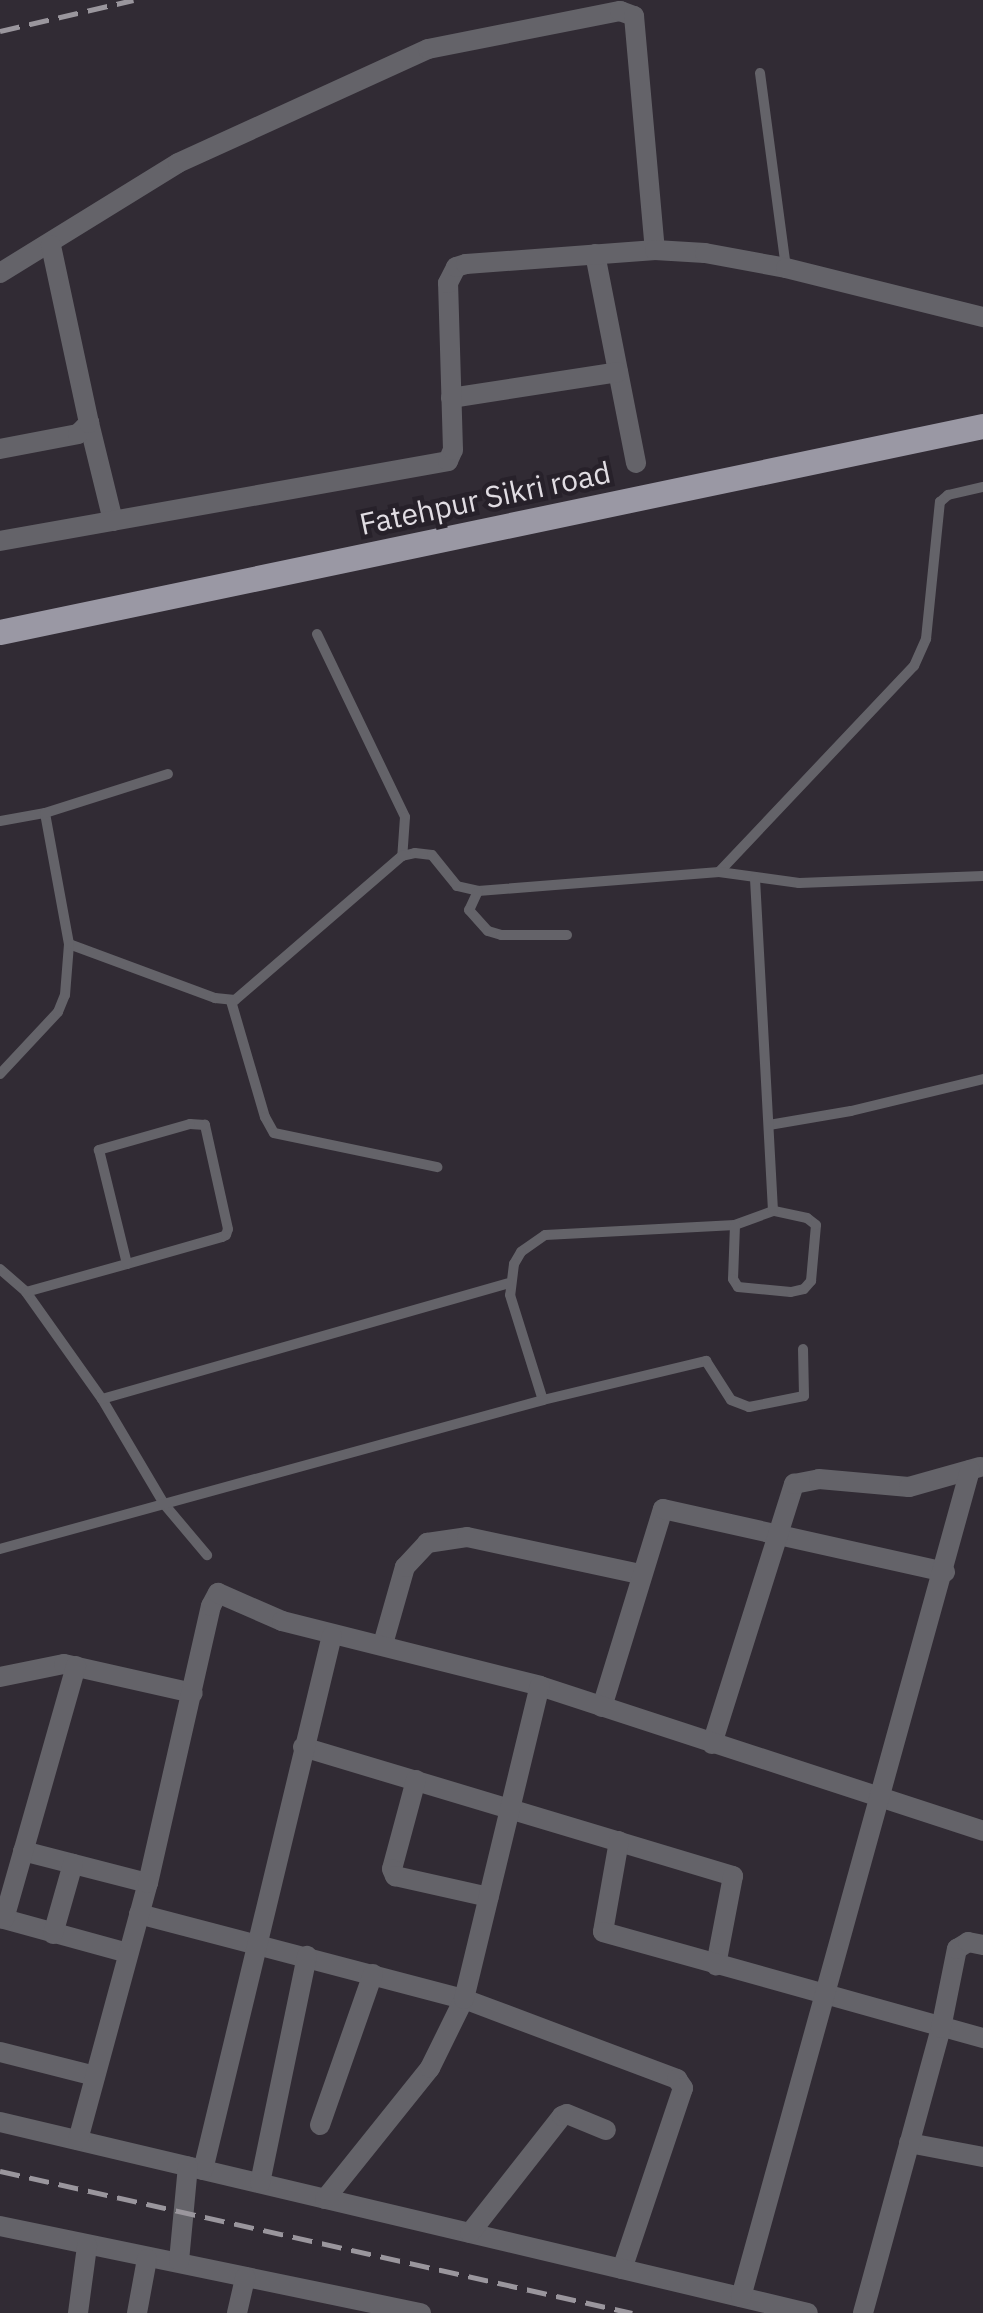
<!DOCTYPE html>
<style>
body{margin:0}
#map{position:relative;width:983px;height:2313px;overflow:hidden;background:#312b34;font-family:"IBM Plex Sans",sans-serif}
div>[style]{position:absolute}
[style*='--x']{left:calc(var(--x)*1px);top:calc(var(--y)*1px);width:calc(var(--w)*1px);rotate:calc(var(--a)*1deg)}
.lane>*{height:10px;margin:-5px;padding:0 5px;transform-origin:5px;border-radius:5px;background:#646369}
.street>*{height:20px;margin:-10px;padding:0 10px;transform-origin:10px;border-radius:10px;background:#646369}
.primary>*{height:25px;margin:-12.5px;padding:0 12.5px;transform-origin:12.5px;border-radius:12.5px;background:#9a98a4}
.rail>*{height:5px;margin-top:-2.5px;transform-origin:0;background:repeating-linear-gradient(90deg,#9a969d 0 20px,transparent 0 30px)}
span{translate:-50% -50%;white-space:nowrap;text-align:center;line-height:1.15;-webkit-text-stroke:9px #27212a;paint-order:stroke}
.street-label{font-size:30px;color:#e1dde3}
</style>
<div id="map">
<div class="lane">
<i style="--x:760;--y:73;--w:196;--a:82.4"></i>
<i style="--x:317;--y:634;--w:203;--a:64.3"></i>
<i style="--x:405;--y:817;--w:39;--a:94"></i>
<i style="--x:0;--y:821;--w:46;--a:-10.1"></i>
<i style="--x:719;--y:872;--w:284;--a:-46.6"></i>
<i style="--x:914;--y:666;--w:30;--a:-66"></i>
<i style="--x:926;--y:639;--w:138;--a:-84.2"></i>
<i style="--x:940;--y:502;--w:11;--a:-41"></i>
<i style="--x:948;--y:495;--w:36;--a:-13"></i>
<i style="--x:478;--y:891;--w:242;--a:-4.5"></i>
<i style="--x:719;--y:872;--w:81;--a:7.8"></i>
<i style="--x:799;--y:883;--w:184;--a:-2.2"></i>
<i style="--x:69;--y:944;--w:156;--a:20.3"></i>
<i style="--x:215;--y:998;--w:20;--a:6"></i>
<i style="--x:235;--y:1000;--w:221;--a:-40.8"></i>
<i style="--x:402;--y:856;--w:13;--a:-13"></i>
<i style="--x:415;--y:853;--w:17;--a:7"></i>
<i style="--x:432;--y:855;--w:40;--a:51"></i>
<i style="--x:457;--y:886;--w:22;--a:13"></i>
<i style="--x:478;--y:891;--w:21;--a:115"></i>
<i style="--x:469;--y:910;--w:28;--a:48"></i>
<i style="--x:488;--y:931;--w:14;--a:17"></i>
<i style="--x:501;--y:935;--w:66;--a:0"></i>
<i style="--x:231;--y:1001;--w:121;--a:73.7"></i>
<i style="--x:265;--y:1117;--w:18;--a:61"></i>
<i style="--x:274;--y:1133;--w:167;--a:11.8"></i>
<i style="--x:0;--y:1074;--w:85;--a:-46.9"></i>
<i style="--x:58;--y:1012;--w:18;--a:-68"></i>
<i style="--x:65;--y:995;--w:51;--a:-85.5"></i>
<i style="--x:69;--y:944;--w:133;--a:-100.4"></i>
<i style="--x:45;--y:813;--w:129;--a:-17.6"></i>
<i style="--x:769;--y:1125;--w:83;--a:-9.7"></i>
<i style="--x:851;--y:1111;--w:136;--a:-13.6"></i>
<i style="--x:773;--y:1211;--w:40;--a:159.8"></i>
<i style="--x:735;--y:1225;--w:190;--a:177"></i>
<i style="--x:545;--y:1235;--w:29;--a:145"></i>
<i style="--x:521;--y:1252;--w:14;--a:120"></i>
<i style="--x:514;--y:1264;--w:31;--a:97"></i>
<i style="--x:510;--y:1295;--w:110;--a:72.6"></i>
<i style="--x:543;--y:1400;--w:168;--a:-13.5"></i>
<i style="--x:706;--y:1361;--w:46;--a:57.3"></i>
<i style="--x:731;--y:1400;--w:19;--a:21"></i>
<i style="--x:749;--y:1407;--w:56;--a:-11.3"></i>
<i style="--x:804;--y:1396;--w:47;--a:-91.2"></i>
<i style="--x:735;--y:1225;--w:54;--a:92.1"></i>
<i style="--x:733;--y:1279;--w:9;--a:58"></i>
<i style="--x:738;--y:1287;--w:53;--a:5.4"></i>
<i style="--x:791;--y:1292;--w:13;--a:-13"></i>
<i style="--x:804;--y:1289;--w:11;--a:-49"></i>
<i style="--x:811;--y:1281;--w:56;--a:-84.9"></i>
<i style="--x:816;--y:1225;--w:11;--a:-142"></i>
<i style="--x:807;--y:1218;--w:35;--a:-168"></i>
<i style="--x:773;--y:1211;--w:334;--a:-93.1"></i>
<i style="--x:0;--y:1269;--w:35;--a:41"></i>
<i style="--x:26;--y:1292;--w:131;--a:54.6"></i>
<i style="--x:102;--y:1399;--w:122;--a:59.4"></i>
<i style="--x:164;--y:1504;--w:67;--a:49.9"></i>
<i style="--x:26;--y:1292;--w:105;--a:-15.5"></i>
<i style="--x:127;--y:1264;--w:99;--a:-15.9"></i>
<i style="--x:222;--y:1237;--w:4;--a:-27"></i>
<i style="--x:226;--y:1235;--w:6;--a:-72"></i>
<i style="--x:228;--y:1229;--w:107;--a:-102.5"></i>
<i style="--x:205;--y:1125;--w:15;--a:-176"></i>
<i style="--x:190;--y:1124;--w:95;--a:164.1"></i>
<i style="--x:99;--y:1150;--w:117;--a:76.2"></i>
<i style="--x:102;--y:1399;--w:422;--a:-15.9"></i>
<i style="--x:0;--y:1549;--w:563;--a:-15.34"></i>
</div>
<div class="street">
<i style="--x:595;--y:254;--w:213;--a:78.9"></i>
<i style="--x:0;--y:273;--w:209;--a:-31.7"></i>
<i style="--x:178;--y:163;--w:275;--a:-24.5"></i>
<i style="--x:428;--y:49;--w:196;--a:-11.2"></i>
<i style="--x:620;--y:11;--w:15;--a:20"></i>
<i style="--x:634;--y:16;--w:235;--a:84.9"></i>
<i style="--x:451;--y:398;--w:169;--a:-8.8"></i>
<i style="--x:89;--y:423;--w:101;--a:76.2"></i>
<i style="--x:0;--y:449;--w:79;--a:-10.9"></i>
<i style="--x:78;--y:434;--w:16;--a:-45"></i>
<i style="--x:89;--y:423;--w:182;--a:-102.1"></i>
<i style="--x:0;--y:541;--w:455;--a:-10.1"></i>
<i style="--x:448;--y:461;--w:12;--a:-66"></i>
<i style="--x:453;--y:450;--w:167;--a:-91.7"></i>
<i style="--x:448;--y:283;--w:18;--a:-63"></i>
<i style="--x:456;--y:267;--w:10;--a:-17"></i>
<i style="--x:466;--y:264;--w:190;--a:-4.2"></i>
<i style="--x:655;--y:250;--w:50;--a:3.4"></i>
<i style="--x:705;--y:253;--w:82;--a:10.5"></i>
<i style="--x:786;--y:268;--w:203;--a:14"></i>
<i style="--x:383;--y:1644;--w:80;--a:-74.1"></i>
<i style="--x:405;--y:1567;--w:33;--a:-47"></i>
<i style="--x:427;--y:1543;--w:40;--a:-8.5"></i>
<i style="--x:467;--y:1537;--w:176;--a:12.1"></i>
<i style="--x:0;--y:1677;--w:65;--a:-11.5"></i>
<i style="--x:64;--y:1664;--w:132;--a:12.7"></i>
<i style="--x:602;--y:1707;--w:207;--a:-72.9"></i>
<i style="--x:663;--y:1509;--w:289;--a:12.6"></i>
<i style="--x:712;--y:1744;--w:273;--a:-72.5"></i>
<i style="--x:794;--y:1484;--w:25;--a:-11"></i>
<i style="--x:819;--y:1479;--w:90;--a:5.1"></i>
<i style="--x:909;--y:1487;--w:74;--a:-15.7"></i>
<i style="--x:303;--y:1747;--w:449;--a:16.7"></i>
<i style="--x:733;--y:1876;--w:91;--a:100.8"></i>
<i style="--x:416;--y:1780;--w:92;--a:105.1"></i>
<i style="--x:392;--y:1869;--w:8;--a:67"></i>
<i style="--x:395;--y:1876;--w:96;--a:12.6"></i>
<i style="--x:619;--y:1841;--w:92;--a:100"></i>
<i style="--x:603;--y:1932;--w:395;--a:15.6"></i>
<i style="--x:23;--y:1851;--w:129;--a:14.4"></i>
<i style="--x:139;--y:1914;--w:336;--a:14.7"></i>
<i style="--x:464;--y:1999;--w:228;--a:20.6"></i>
<i style="--x:677;--y:2079;--w:11;--a:56"></i>
<i style="--x:683;--y:2088;--w:191;--a:108.6"></i>
<i style="--x:0;--y:1918;--w:133;--a:15.3"></i>
<i style="--x:4;--y:1919;--w:263;--a:-74.1"></i>
<i style="--x:53;--y:1934;--w:73;--a:-74.1"></i>
<i style="--x:0;--y:2052;--w:98;--a:14.2"></i>
<i style="--x:0;--y:2122;--w:830;--a:13.3"></i>
<i style="--x:320;--y:2125;--w:160;--a:-70.7"></i>
<i style="--x:78;--y:2140;--w:266;--a:-74.8"></i>
<i style="--x:148;--y:1883;--w:284;--a:-77.2"></i>
<i style="--x:211;--y:1606;--w:15;--a:-62"></i>
<i style="--x:218;--y:1593;--w:70;--a:23.6"></i>
<i style="--x:282;--y:1621;--w:266;--a:14.1"></i>
<i style="--x:540;--y:1686;--w:466;--a:18.1"></i>
<i style="--x:909;--y:2143;--w:75;--a:10.7"></i>
<i style="--x:203;--y:2170;--w:550;--a:-76.44"></i>
<i style="--x:260;--y:2183;--w:232;--a:-78.3"></i>
<i style="--x:325;--y:2199;--w:168;--a:-51.3"></i>
<i style="--x:430;--y:2068;--w:77;--a:-63.8"></i>
<i style="--x:464;--y:1999;--w:322;--a:-76.4"></i>
<i style="--x:0;--y:2226;--w:430;--a:11.7"></i>
<i style="--x:470;--y:2233;--w:149;--a:-51.8"></i>
<i style="--x:562;--y:2116;--w:5;--a:-22"></i>
<i style="--x:567;--y:2114;--w:42;--a:22.3"></i>
<i style="--x:179;--y:2261;--w:95;--a:-84.6"></i>
<i style="--x:741;--y:2297;--w:858;--a:-74.52"></i>
<i style="--x:78;--y:2313;--w:68;--a:-82.3"></i>
<i style="--x:137;--y:2313;--w:55;--a:-79.5"></i>
<i style="--x:237;--y:2313;--w:37;--a:-77"></i>
<i style="--x:863;--y:2313;--w:295;--a:-74.7"></i>
<i style="--x:941;--y:2028;--w:81;--a:-78.6"></i>
<i style="--x:957;--y:1949;--w:13;--a:-32"></i>
<i style="--x:968;--y:1942;--w:15;--a:11"></i>
</div>
<div class="primary">
<i style="--x:0;--y:632;--w:1004;--a:-11.84"></i>
</div>
<div class="rail">
<i style="--x:0;--y:31;--w:137;--a:-13.1"></i>
<i style="--x:0;--y:2171;--w:648;--a:12.66"></i>
</div>
<div class="street-label">
<span style="left:485px;top:498px;rotate:-12deg">Fatehpur Sikri road</span>
</div>
</div>
